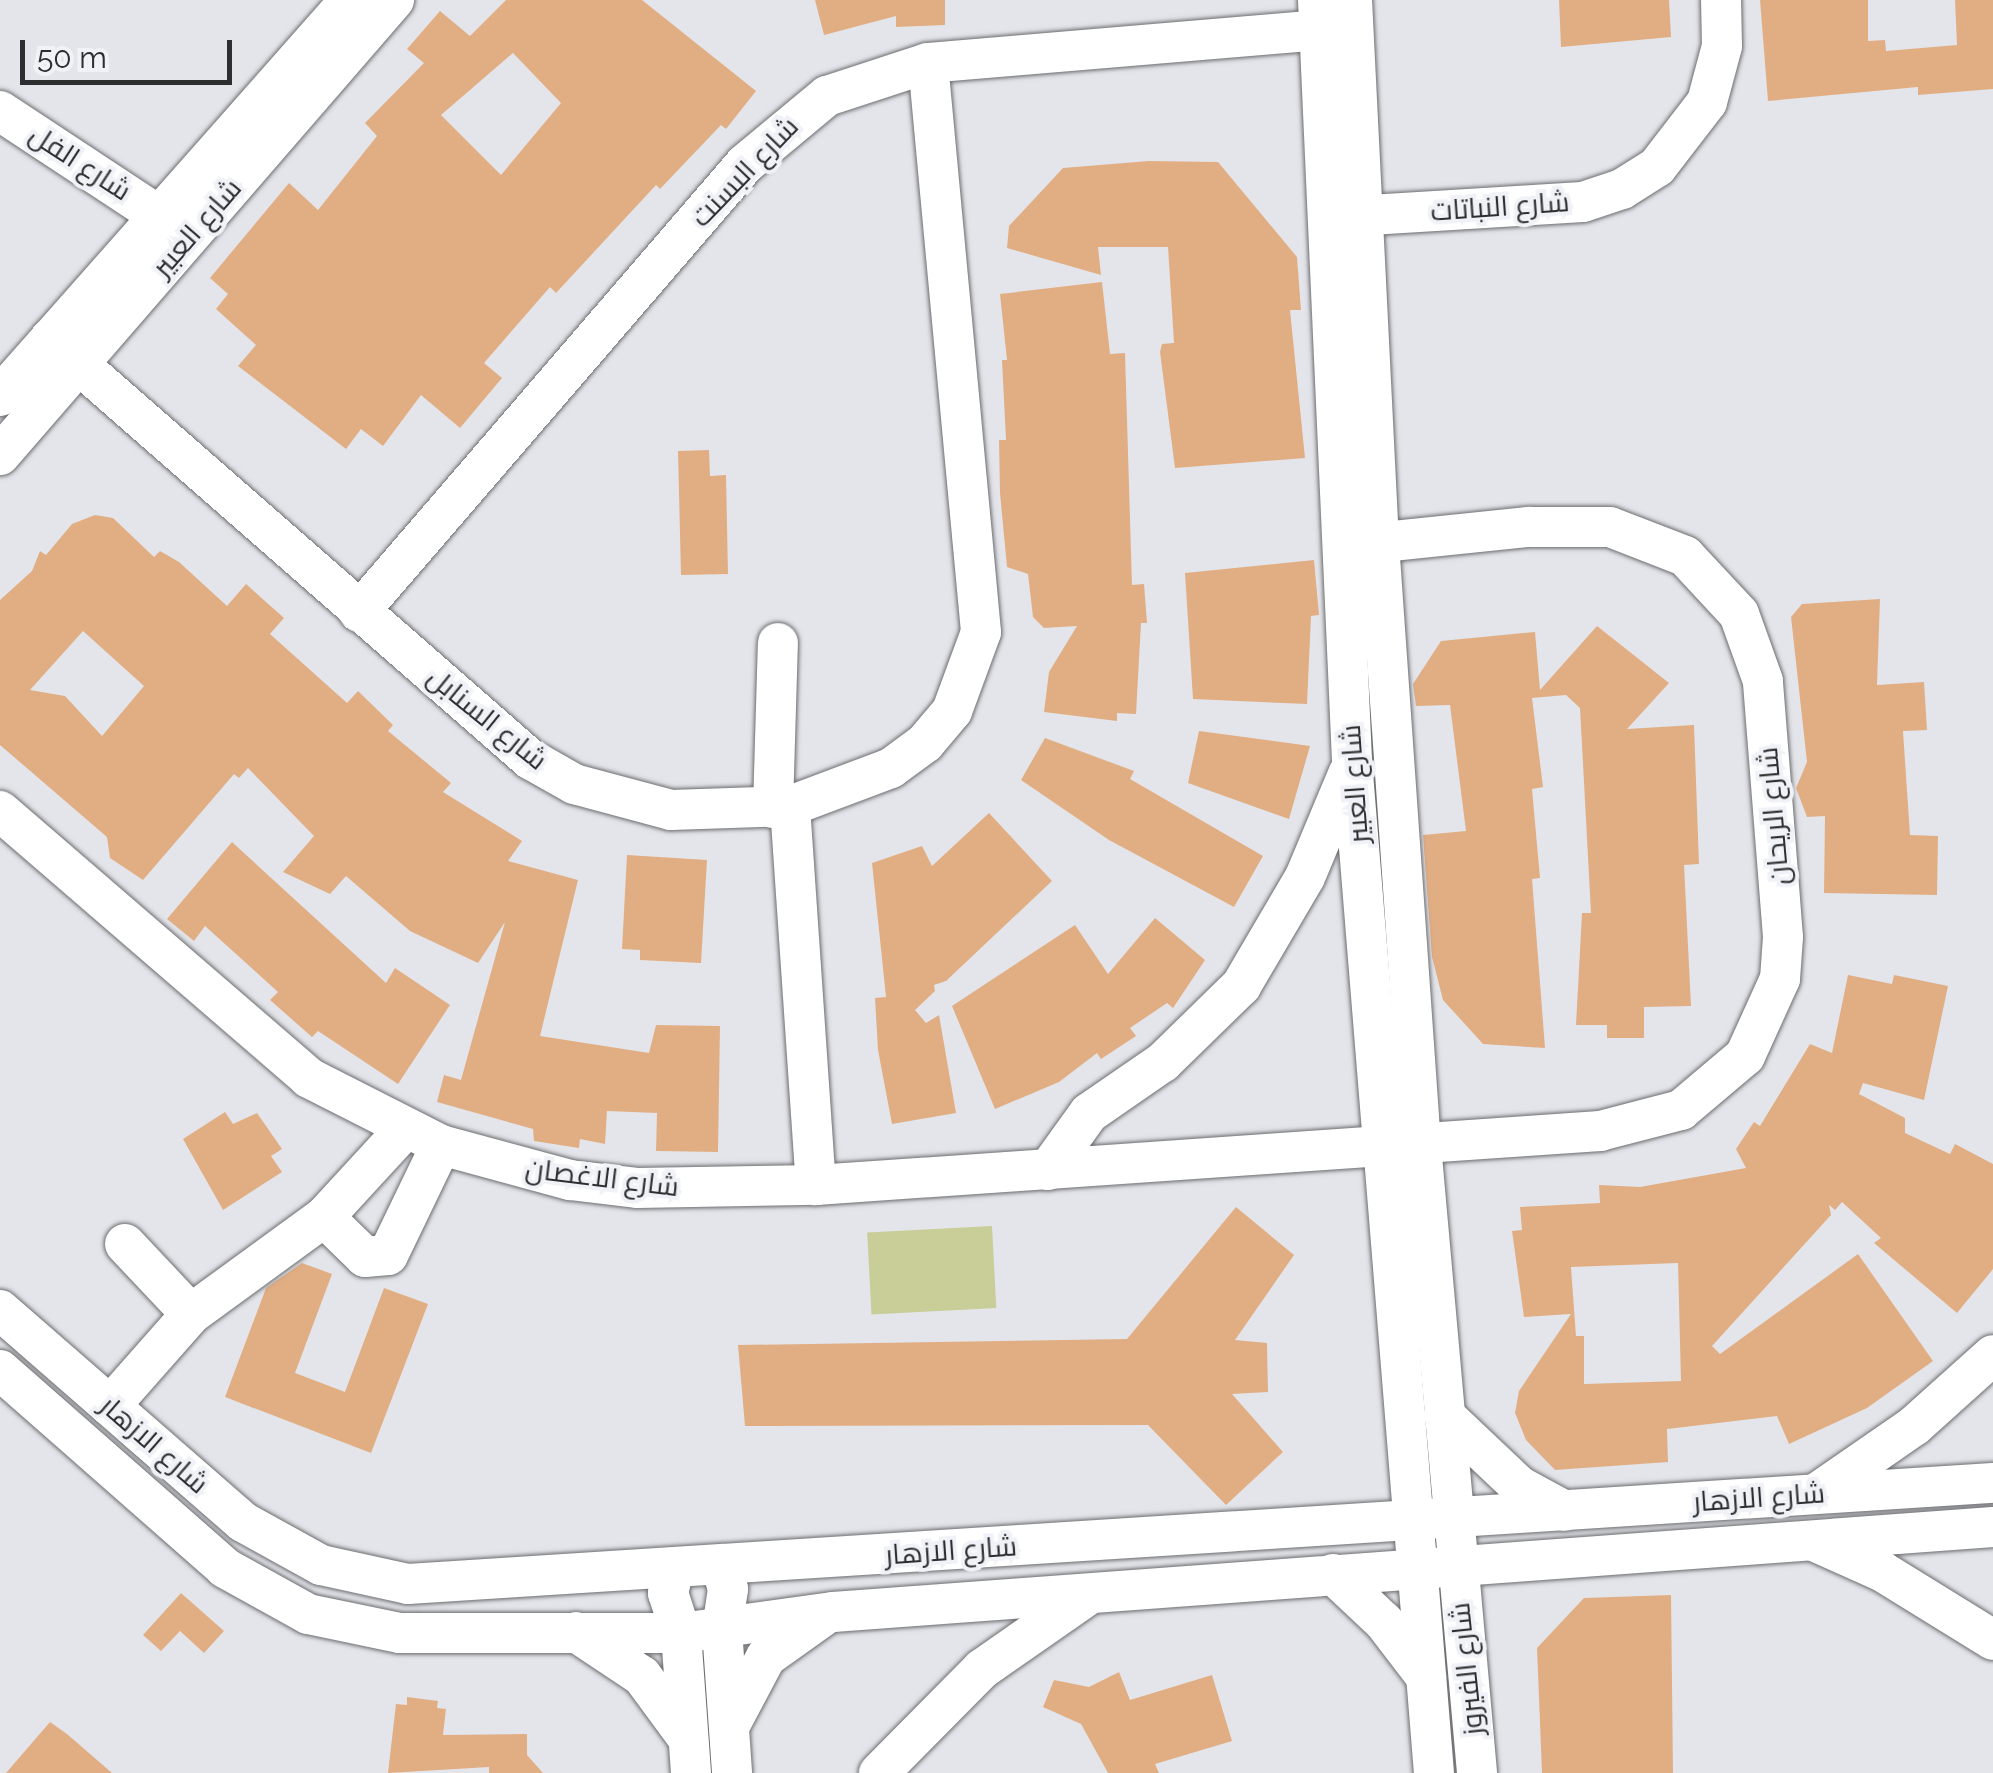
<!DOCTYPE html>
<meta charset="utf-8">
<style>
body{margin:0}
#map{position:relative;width:1993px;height:1773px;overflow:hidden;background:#e4e5ea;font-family:Raleway,Cairo,sans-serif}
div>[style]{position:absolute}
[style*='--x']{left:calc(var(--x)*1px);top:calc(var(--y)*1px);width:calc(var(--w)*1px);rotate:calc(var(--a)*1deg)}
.green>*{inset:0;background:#c9ce98;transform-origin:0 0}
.building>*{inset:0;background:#e1ae84}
.roads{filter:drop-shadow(0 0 2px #6c6d71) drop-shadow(0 0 2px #6c6d71)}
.minor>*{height:40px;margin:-20px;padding:0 20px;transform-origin:20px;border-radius:20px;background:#fff}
span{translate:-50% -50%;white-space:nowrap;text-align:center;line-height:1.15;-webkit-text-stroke:8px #f1f2f7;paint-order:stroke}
.street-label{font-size:28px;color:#2d2e2f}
.scale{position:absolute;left:20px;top:40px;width:212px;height:45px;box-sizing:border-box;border:5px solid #2d2e2f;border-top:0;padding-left:12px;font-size:30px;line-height:35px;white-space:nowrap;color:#2d2e2f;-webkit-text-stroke:8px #f1f2f7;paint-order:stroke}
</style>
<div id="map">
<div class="green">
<i style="left:992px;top:1226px;width:82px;height:125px;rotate:87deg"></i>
</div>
<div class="building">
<i style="clip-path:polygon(evenodd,506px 0,642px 0,756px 91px,726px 129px,721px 125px,660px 189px,656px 185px,556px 293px,550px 287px,484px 363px,502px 378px,460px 428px,421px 395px,383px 446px,361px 429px,346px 449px,238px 366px,256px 345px,216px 309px,228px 294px,210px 278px,289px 183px,318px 210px,377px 136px,365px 123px,424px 63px,407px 49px,440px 11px,470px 36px,506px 0,513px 53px,561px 103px,501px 175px,441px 115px,513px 53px)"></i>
<i style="clip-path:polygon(815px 0,945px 0,945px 25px,896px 27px,896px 16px,824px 35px)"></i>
<i style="clip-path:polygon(1559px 0,1669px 0,1671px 37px,1561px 47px)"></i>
<i style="clip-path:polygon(1760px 0,1868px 0,1868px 41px,1885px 40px,1886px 51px,1957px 45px,1955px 0,1993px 0,1993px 89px,1918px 95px,1918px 87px,1768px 101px)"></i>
<i style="clip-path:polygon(1149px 161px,1218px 162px,1297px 257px,1301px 310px,1290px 310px,1305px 458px,1175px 468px,1160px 352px,1162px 344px,1174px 343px,1168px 247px,1098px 247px,1101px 275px,1007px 248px,1009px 226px,1063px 168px)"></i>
<i style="clip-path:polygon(1102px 282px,1110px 354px,1125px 353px,1132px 585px,1144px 584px,1147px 623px,1141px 623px,1136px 714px,1117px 713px,1117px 721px,1044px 712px,1049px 672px,1077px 626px,1044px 628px,1033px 617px,1028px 574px,1007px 567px,1000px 493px,999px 440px,1006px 440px,1002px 360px,1007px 360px,1000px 294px)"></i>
<i style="clip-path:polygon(709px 450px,710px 476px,726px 475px,728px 574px,681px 575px,678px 451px)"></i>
<i style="clip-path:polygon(evenodd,95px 515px,113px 518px,154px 557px,160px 551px,179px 562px,227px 606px,246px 584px,284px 618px,270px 634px,347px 703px,358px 691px,393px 725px,388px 731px,451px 783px,443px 792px,522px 841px,508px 861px,578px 880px,540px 1036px,649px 1053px,656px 1025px,720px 1026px,718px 1152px,656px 1151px,657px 1113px,607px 1111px,605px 1144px,580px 1139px,579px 1148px,534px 1141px,533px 1129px,437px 1102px,444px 1075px,461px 1080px,505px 922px,478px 963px,410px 931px,346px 876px,330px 894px,283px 872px,314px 836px,248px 768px,239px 778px,234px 774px,143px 880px,110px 858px,107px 837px,0 745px,0 600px,32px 571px,40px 551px,46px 555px,72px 524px,95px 515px,83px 631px,144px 686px,102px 736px,65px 696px,30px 690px,83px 631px)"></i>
<i style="clip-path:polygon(1314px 560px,1319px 615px,1311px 616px,1307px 704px,1193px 699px,1185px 573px)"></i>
<i style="clip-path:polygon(1880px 599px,1877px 685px,1924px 682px,1927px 730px,1903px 731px,1910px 835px,1938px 836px,1937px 895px,1824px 893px,1825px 816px,1807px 817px,1796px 788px,1807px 762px,1791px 617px,1802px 604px)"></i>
<i style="clip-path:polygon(1597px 626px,1669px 683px,1627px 729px,1694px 725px,1699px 864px,1684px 865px,1691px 1006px,1644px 1007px,1644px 1038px,1607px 1038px,1607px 1025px,1576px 1025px,1582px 913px,1591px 913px,1580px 708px,1566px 695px,1532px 698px,1543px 787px,1532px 789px,1540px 878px,1532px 879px,1545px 1048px,1483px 1044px,1443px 1000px,1432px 957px,1423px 835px,1466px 831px,1450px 705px,1416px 706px,1413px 684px,1441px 641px,1535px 632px,1540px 690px)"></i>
<i style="clip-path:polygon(1199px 731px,1310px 746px,1289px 819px,1188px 783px)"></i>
<i style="clip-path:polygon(1045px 738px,1134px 771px,1130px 779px,1263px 856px,1234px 907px,1109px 840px,1021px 780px)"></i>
<i style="clip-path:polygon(989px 813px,1052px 881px,946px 981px,934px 985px,935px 991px,915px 1010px,926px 1023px,939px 1015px,956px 1113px,892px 1124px,878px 1050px,875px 998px,886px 997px,872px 863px,922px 846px,932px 866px)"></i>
<i style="clip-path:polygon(232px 842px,386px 983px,395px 968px,450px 1005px,398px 1084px,318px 1031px,312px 1037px,270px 1000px,278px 992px,205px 926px,194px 941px,167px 919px)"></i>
<i style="clip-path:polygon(627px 855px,707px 860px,701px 963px,640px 960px,640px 950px,622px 949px)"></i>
<i style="clip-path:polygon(1155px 918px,1205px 960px,1173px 1008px,1167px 1003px,1130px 1028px,1136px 1036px,1101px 1059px,1097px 1053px,1059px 1082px,995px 1109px,952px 1006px,1075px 925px,1108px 974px)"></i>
<i style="clip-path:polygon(evenodd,1848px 975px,1892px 984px,1894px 975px,1948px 986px,1924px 1100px,1863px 1083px,1859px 1094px,1905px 1118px,1905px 1133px,1950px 1154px,1955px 1144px,1993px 1164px,1993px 1269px,1957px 1313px,1874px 1243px,1881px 1238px,1842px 1202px,1835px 1210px,1829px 1205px,1831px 1215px,1712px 1346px,1720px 1354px,1858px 1254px,1933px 1361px,1867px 1408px,1789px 1444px,1777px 1416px,1667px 1429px,1668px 1462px,1555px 1470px,1526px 1440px,1515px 1413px,1519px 1391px,1571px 1314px,1524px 1317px,1512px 1231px,1522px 1230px,1520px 1207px,1600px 1203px,1599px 1185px,1640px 1187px,1746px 1168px,1736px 1149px,1754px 1122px,1760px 1126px,1810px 1044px,1832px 1053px,1848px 975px,1678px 1263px,1681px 1381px,1584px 1384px,1584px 1336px,1576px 1336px,1571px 1267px,1678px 1263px)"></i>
<i style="clip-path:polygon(225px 1112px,233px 1124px,257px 1113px,282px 1149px,271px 1156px,282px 1172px,223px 1210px,183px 1139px)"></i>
<i style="clip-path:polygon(1236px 1207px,1294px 1255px,1235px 1340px,1267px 1343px,1268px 1392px,1232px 1394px,1283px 1452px,1226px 1505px,1148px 1425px,745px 1426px,738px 1345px,1127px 1339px)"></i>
<i style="clip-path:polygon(302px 1263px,332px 1274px,295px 1373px,345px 1392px,384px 1288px,428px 1304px,371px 1453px,225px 1397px,266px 1288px)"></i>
<i style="clip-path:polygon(181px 1593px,224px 1631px,204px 1653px,180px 1631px,161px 1651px,143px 1635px)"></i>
<i style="clip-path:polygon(1671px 1595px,1673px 1773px,1542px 1773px,1537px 1648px,1584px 1598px)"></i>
<i style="clip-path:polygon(1119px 1672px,1130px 1700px,1212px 1675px,1232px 1741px,1155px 1764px,1159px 1773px,1108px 1773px,1081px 1724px,1043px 1707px,1054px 1680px,1089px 1687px)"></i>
<i style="clip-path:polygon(407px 1697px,438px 1701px,437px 1708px,446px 1709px,443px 1735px,527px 1734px,527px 1755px,543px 1773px,489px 1773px,489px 1767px,388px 1773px,396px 1704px,407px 1705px)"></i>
<i style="clip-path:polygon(50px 1722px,67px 1734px,112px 1773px,6px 1773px)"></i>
</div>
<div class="roads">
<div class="minor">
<i style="--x:1318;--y:0;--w:762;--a:87.44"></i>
<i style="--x:1352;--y:761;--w:1015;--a:85.37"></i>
<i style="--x:1352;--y:0;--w:544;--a:87.15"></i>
<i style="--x:1379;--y:543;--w:603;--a:86.01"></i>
<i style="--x:1421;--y:1145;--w:630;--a:84.9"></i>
<i style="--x:0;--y:111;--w:191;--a:33.4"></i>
<i style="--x:1337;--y:217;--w:246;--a:-3.5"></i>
<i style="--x:1583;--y:202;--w:41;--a:-18.4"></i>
<i style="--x:1622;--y:189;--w:41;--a:-32.2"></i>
<i style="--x:1657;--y:167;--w:82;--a:-52.4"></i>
<i style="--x:1707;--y:102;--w:58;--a:-75"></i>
<i style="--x:1722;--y:46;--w:46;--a:-91.2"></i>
<i style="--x:50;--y:339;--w:638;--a:41.19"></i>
<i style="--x:530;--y:759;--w:51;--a:29.6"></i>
<i style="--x:574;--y:784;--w:100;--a:15"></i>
<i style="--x:671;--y:810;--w:119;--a:-1.9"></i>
<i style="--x:790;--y:806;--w:108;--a:-20.6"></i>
<i style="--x:891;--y:768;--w:42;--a:-36.3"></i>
<i style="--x:925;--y:743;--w:42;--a:-49.8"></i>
<i style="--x:952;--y:711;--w:84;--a:-69.8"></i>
<i style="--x:981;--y:632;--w:571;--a:-95.32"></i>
<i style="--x:0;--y:396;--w:529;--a:-48.53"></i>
<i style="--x:0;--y:455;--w:602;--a:-49.11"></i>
<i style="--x:359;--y:612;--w:591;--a:-49.25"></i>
<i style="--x:745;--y:164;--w:107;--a:-39.7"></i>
<i style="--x:827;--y:96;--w:106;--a:-18.1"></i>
<i style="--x:928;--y:63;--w:416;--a:-4.8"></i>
<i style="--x:790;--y:806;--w:380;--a:86.1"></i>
<i style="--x:773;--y:808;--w:165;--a:-88.3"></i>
<i style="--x:0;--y:811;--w:408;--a:40.8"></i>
<i style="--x:309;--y:1078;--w:148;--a:26.9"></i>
<i style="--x:441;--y:1145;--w:134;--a:15.2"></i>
<i style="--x:570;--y:1180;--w:67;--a:6.8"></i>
<i style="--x:637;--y:1188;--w:179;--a:-1"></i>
<i style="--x:816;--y:1185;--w:786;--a:-3.94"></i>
<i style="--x:1600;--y:1131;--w:84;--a:-14.5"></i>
<i style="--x:1681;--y:1110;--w:84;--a:-40.2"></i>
<i style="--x:1745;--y:1056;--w:85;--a:-65.6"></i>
<i style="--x:1780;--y:979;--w:42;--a:-85.9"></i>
<i style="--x:1783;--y:937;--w:257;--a:-94.5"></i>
<i style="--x:1763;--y:681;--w:71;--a:-109.7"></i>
<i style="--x:1739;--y:614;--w:79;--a:-133"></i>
<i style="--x:1685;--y:556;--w:80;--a:-158.9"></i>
<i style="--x:1610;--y:527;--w:82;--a:180"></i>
<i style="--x:1528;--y:527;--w:185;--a:174.1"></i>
<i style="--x:1048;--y:1170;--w:70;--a:-54.3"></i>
<i style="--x:1089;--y:1113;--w:90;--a:-34.6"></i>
<i style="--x:1163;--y:1062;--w:109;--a:-44.3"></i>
<i style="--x:1241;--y:986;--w:126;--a:-59.6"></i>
<i style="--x:1305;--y:877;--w:112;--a:-67.3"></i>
<i style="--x:324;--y:1217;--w:57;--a:44.3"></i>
<i style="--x:365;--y:1257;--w:23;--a:-5"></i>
<i style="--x:388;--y:1255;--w:122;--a:-64.3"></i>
<i style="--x:125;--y:1244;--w:96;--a:46.7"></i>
<i style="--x:0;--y:1310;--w:322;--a:41.1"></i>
<i style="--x:243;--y:1522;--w:89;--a:28.9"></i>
<i style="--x:321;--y:1565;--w:89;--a:12.3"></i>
<i style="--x:408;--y:1584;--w:1588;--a:-3.65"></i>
<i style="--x:0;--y:1370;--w:300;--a:41.3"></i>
<i style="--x:225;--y:1568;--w:95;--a:29"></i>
<i style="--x:308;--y:1614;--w:94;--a:11.7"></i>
<i style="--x:400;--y:1633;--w:281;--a:0"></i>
<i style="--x:681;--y:1633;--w:153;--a:-7.9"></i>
<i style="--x:833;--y:1612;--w:1163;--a:-4.19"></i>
<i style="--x:110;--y:1406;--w:123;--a:-48.6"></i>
<i style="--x:191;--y:1314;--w:165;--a:-36.1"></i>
<i style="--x:324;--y:1217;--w:118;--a:-47.4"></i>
<i style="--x:1444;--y:1415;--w:103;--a:43.4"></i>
<i style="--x:1519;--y:1486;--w:52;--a:28.5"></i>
<i style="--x:1820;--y:1491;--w:114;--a:-34.7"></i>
<i style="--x:1914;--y:1426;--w:106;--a:-41.9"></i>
<i style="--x:1816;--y:1542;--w:73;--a:24.1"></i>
<i style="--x:1883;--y:1572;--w:129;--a:31.7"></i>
<i style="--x:721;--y:1566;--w:24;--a:73"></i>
<i style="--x:728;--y:1589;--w:40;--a:98.5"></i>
<i style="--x:722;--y:1629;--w:144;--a:86"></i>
<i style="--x:674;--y:1569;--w:25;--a:104"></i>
<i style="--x:668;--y:1593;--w:42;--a:72"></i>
<i style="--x:681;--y:1633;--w:140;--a:85.9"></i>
<i style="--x:1333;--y:1574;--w:70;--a:43.3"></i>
<i style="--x:1384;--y:1622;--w:69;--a:52.6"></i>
<i style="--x:576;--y:1632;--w:79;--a:33.7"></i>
<i style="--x:642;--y:1676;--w:76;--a:53.6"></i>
<i style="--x:730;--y:1725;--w:77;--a:-62.1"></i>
<i style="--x:766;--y:1657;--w:69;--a:-35.5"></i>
<i style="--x:879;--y:1773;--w:146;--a:-45.3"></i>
<i style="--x:982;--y:1669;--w:129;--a:-34.9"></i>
</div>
</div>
<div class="street-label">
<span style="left:80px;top:163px;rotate:33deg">شارع الفل</span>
<span style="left:745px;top:172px;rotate:-46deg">شارع البسنت</span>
<span style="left:1500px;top:207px;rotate:-4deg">شارع النباتات</span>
<span style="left:197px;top:228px;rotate:-49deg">شارع العبير</span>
<span style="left:487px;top:719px;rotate:39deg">شارع السنابل</span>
<span style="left:1355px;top:784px;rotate:-94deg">شارع العبير</span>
<span style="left:1774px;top:816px;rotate:-95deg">شارع الريحان</span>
<span style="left:602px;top:1178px;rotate:7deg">شارع الاغصان</span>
<span style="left:154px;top:1445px;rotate:41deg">شارع الازهار</span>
<span style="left:1759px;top:1498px;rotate:-4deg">شارع الازهار</span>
<span style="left:951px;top:1551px;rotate:-4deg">شارع الازهار</span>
<span style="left:1467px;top:1669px;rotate:-96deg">شارع الفيروز</span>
</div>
<div class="scale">50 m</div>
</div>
